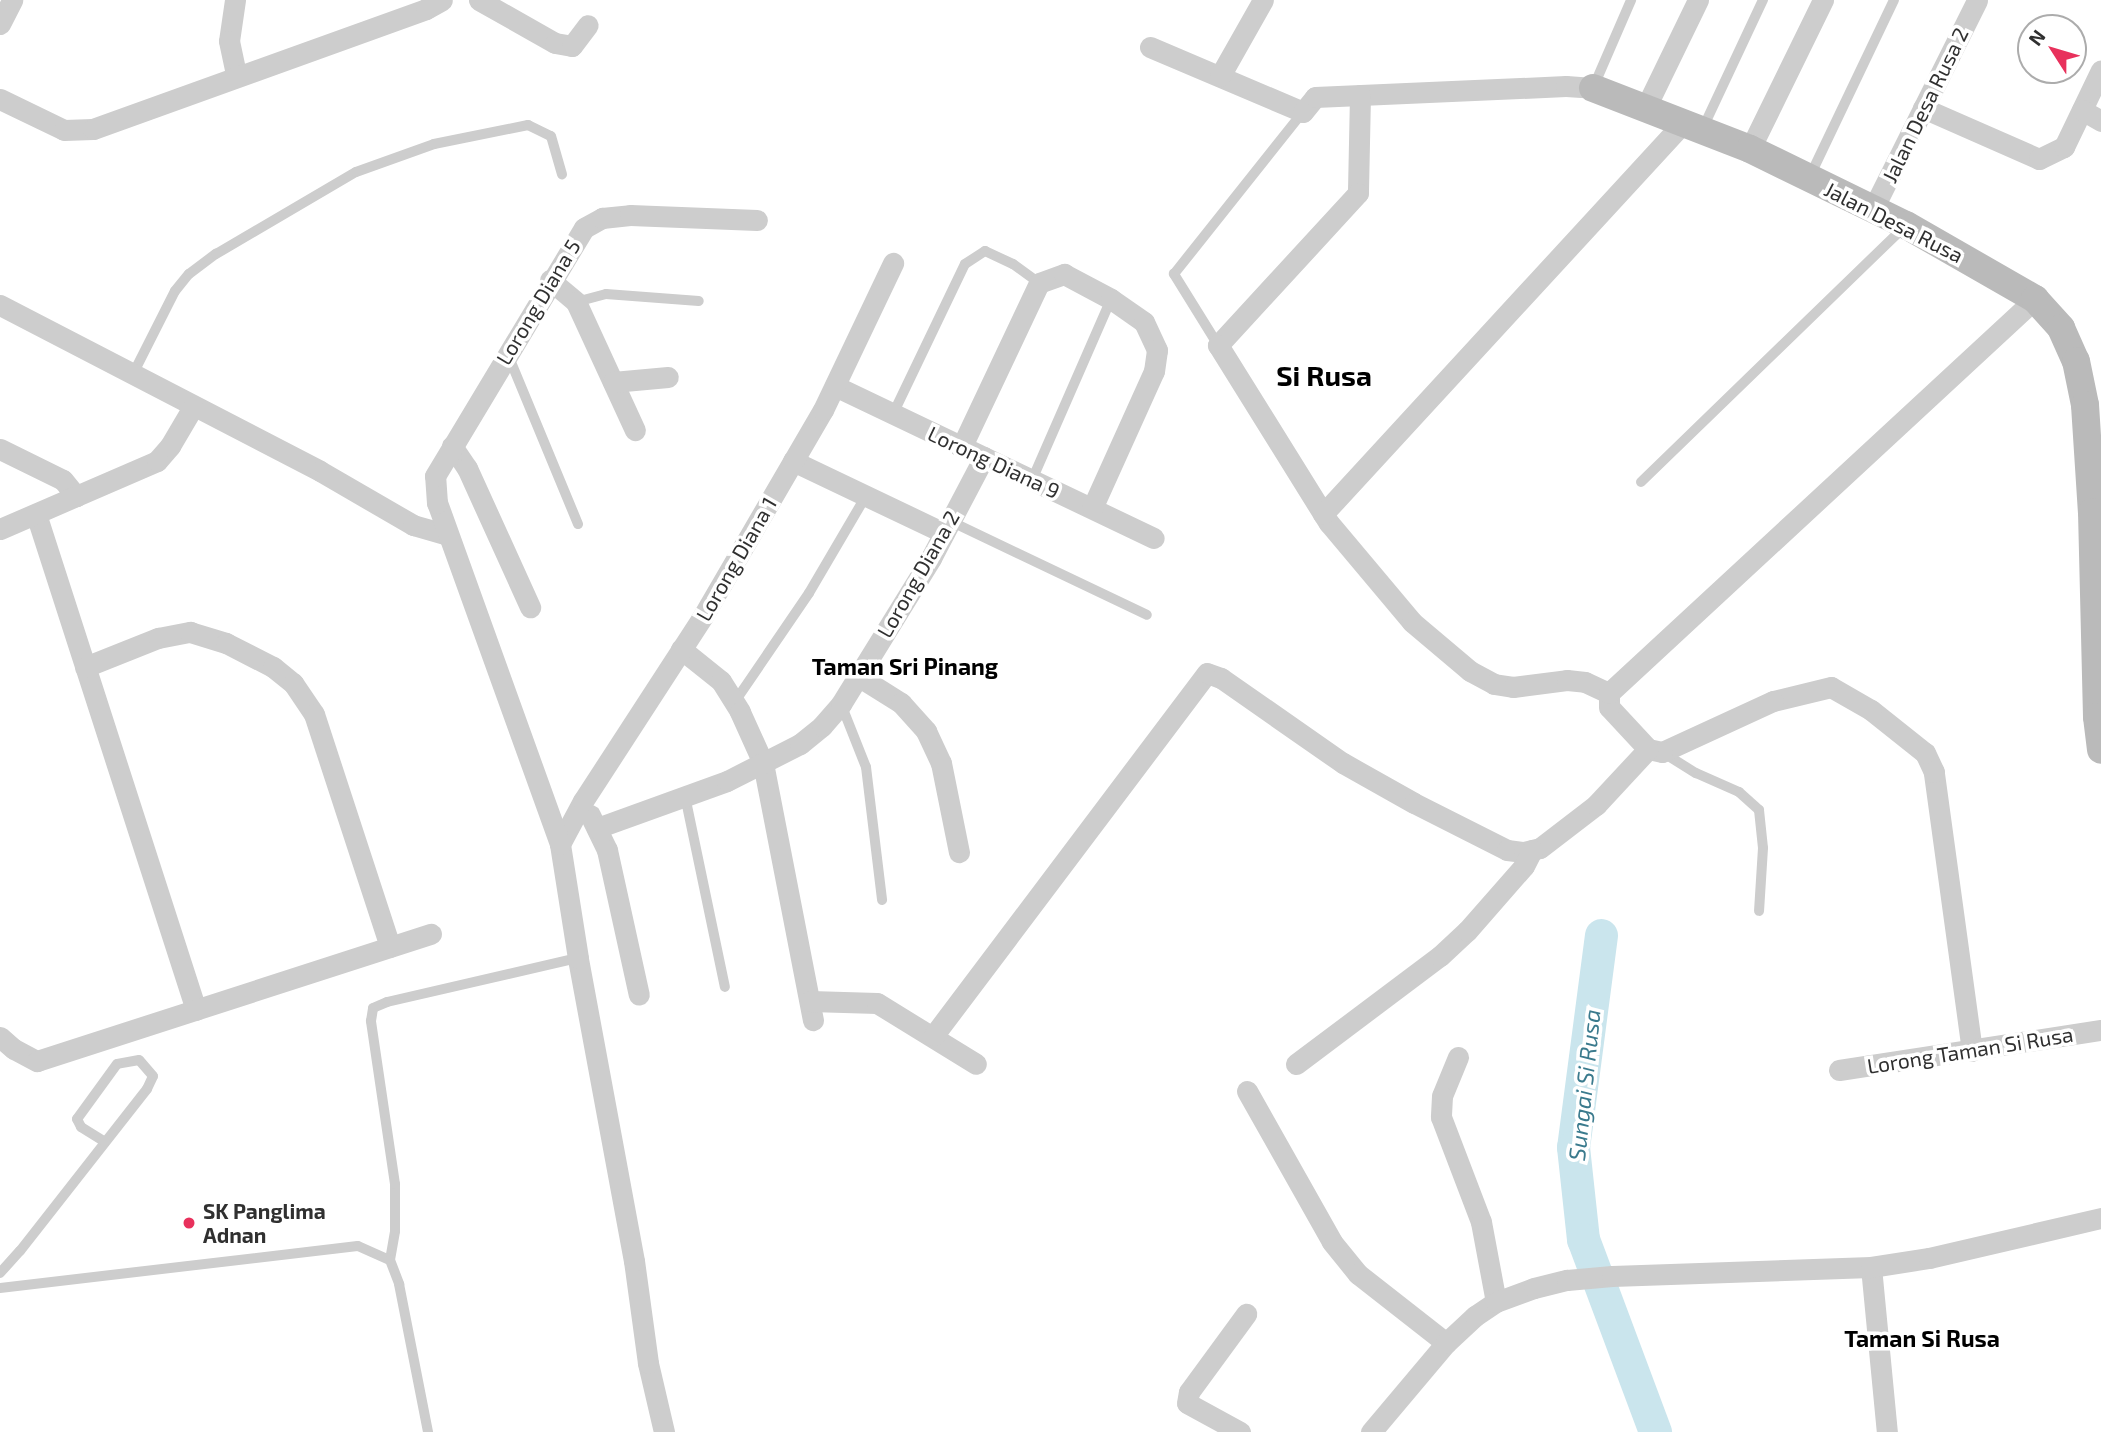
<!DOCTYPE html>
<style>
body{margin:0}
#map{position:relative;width:2101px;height:1432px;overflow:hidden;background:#fff;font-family:"Exo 2",sans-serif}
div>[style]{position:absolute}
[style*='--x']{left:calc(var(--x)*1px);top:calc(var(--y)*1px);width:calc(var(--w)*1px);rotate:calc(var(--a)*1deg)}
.river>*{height:33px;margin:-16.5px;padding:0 16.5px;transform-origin:16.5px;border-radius:16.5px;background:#cae5ed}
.lane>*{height:10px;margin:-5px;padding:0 5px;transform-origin:5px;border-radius:5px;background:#cdcdcd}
.street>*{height:21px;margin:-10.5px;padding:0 10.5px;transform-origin:10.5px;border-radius:10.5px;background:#cdcdcd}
.secondary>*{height:28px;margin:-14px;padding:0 14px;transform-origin:14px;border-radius:14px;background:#bababa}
.dots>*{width:19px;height:19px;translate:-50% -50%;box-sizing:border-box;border:4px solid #fff;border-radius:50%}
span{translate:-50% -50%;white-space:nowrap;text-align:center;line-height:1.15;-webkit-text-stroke:7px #fff;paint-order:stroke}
.street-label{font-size:21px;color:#303030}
.poi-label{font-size:21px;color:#303030;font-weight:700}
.left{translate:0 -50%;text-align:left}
.neighbourhood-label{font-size:23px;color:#000;font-weight:700}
.water-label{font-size:23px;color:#3a7a8d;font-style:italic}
.district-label{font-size:28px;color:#000;font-weight:700}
.north{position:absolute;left:2017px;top:14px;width:70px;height:70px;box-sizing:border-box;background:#fff;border:2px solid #acacac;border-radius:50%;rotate:307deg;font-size:19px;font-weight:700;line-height:28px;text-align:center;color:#303030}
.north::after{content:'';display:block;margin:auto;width:24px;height:32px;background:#e8315c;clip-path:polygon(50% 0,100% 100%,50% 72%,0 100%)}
</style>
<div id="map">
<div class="river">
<i style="--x:1601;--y:935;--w:214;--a:97.5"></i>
<i style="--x:1573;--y:1147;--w:93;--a:83.8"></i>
<i style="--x:1583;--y:1239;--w:206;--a:69.5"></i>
</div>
<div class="lane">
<i style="--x:1593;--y:88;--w:96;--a:-66.6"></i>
<i style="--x:1702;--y:130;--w:144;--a:-64.9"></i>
<i style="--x:1810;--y:176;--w:195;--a:-64.5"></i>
<i style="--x:576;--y:302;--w:31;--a:-15"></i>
<i style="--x:606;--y:294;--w:93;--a:4.3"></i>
<i style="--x:1218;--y:345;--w:84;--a:-121.8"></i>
<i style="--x:1174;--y:274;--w:207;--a:-51.5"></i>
<i style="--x:508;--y:355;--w:183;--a:67.5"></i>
<i style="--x:132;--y:376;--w:95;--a:-63.2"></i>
<i style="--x:175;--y:291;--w:22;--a:-51"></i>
<i style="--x:189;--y:274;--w:34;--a:-37"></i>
<i style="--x:216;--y:254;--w:162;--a:-30.4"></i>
<i style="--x:356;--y:172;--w:83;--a:-19.7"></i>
<i style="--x:434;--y:144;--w:96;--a:-11.4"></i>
<i style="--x:528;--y:125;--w:25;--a:26"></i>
<i style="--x:551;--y:136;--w:40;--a:74"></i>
<i style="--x:893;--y:414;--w:166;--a:-64.4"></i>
<i style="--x:965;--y:264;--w:24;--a:-33"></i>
<i style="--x:985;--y:251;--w:31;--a:25"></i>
<i style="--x:1013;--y:264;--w:32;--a:36"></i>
<i style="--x:1032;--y:480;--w:197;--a:-66.4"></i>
<i style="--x:1641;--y:482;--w:366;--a:-44.1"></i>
<i style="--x:950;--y:521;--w:218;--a:25.5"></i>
<i style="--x:734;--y:703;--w:133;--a:-55.7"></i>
<i style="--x:809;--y:593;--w:113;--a:-59.6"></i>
<i style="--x:841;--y:704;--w:68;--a:68.4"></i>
<i style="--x:866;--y:767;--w:134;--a:83.1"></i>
<i style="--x:1662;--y:752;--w:40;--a:32"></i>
<i style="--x:1696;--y:773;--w:47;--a:23.8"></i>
<i style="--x:1739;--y:792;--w:27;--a:42"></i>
<i style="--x:1759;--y:810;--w:38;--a:84"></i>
<i style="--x:1763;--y:848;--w:63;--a:93.6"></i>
<i style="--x:685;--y:796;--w:195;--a:78.2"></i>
<i style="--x:390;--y:1260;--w:29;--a:-80"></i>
<i style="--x:395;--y:1231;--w:47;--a:-90"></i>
<i style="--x:395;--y:1184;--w:165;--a:-98.4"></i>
<i style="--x:371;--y:1021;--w:13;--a:-81"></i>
<i style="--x:373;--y:1008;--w:15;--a:-23"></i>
<i style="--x:387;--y:1002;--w:196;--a:-13"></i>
<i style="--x:0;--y:1273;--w:30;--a:-48"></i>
<i style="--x:20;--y:1251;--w:206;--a:-51.9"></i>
<i style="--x:147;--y:1089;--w:14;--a:-65"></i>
<i style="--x:153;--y:1076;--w:21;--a:-131"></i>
<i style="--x:139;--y:1060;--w:22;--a:170"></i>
<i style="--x:117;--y:1064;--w:68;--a:126"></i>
<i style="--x:77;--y:1119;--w:9;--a:63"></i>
<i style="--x:81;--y:1127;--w:28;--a:32"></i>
<i style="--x:0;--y:1288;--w:360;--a:-6.7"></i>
<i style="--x:358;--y:1246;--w:35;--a:24"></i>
<i style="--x:390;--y:1260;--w:26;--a:69"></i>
<i style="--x:399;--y:1284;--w:151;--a:78.9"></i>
</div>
<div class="street">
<i style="--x:235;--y:0;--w:41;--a:98.3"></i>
<i style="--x:229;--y:41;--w:35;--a:78"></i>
<i style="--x:479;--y:0;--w:87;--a:29.5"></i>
<i style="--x:555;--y:43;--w:17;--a:10"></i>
<i style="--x:572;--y:46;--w:26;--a:-53"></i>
<i style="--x:0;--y:24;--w:27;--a:-63"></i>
<i style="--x:1150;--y:47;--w:166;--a:23"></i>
<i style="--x:1303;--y:112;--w:19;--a:-51"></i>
<i style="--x:1315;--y:97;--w:251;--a:-2.5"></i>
<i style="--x:1566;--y:86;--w:27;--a:4"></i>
<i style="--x:1220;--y:76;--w:87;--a:-60.5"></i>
<i style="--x:1360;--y:95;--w:98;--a:91.2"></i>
<i style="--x:1358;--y:193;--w:207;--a:132.6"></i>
<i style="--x:1218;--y:345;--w:210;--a:58.1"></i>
<i style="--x:1329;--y:523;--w:129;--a:50"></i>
<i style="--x:1412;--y:622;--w:76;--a:40.2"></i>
<i style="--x:1470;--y:671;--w:27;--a:28"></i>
<i style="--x:1494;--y:684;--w:19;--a:9"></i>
<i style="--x:1513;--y:687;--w:54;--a:-7.4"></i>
<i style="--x:1567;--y:680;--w:18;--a:6"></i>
<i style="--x:1585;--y:682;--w:26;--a:25"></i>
<i style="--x:0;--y:99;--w:71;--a:25.8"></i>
<i style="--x:64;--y:130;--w:29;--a:-2"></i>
<i style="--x:93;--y:129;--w:354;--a:-19.8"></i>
<i style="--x:426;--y:9;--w:18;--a:-29"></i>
<i style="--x:1646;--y:107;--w:119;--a:-64.1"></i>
<i style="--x:1923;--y:108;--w:127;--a:23.7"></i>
<i style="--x:2039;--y:159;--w:28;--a:-26"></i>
<i style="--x:2064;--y:147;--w:85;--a:-64.3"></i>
<i style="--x:2082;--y:110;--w:22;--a:30"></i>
<i style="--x:1750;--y:149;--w:166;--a:-63.9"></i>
<i style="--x:1873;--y:209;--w:233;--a:-63.5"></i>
<i style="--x:550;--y:280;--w:34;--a:40"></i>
<i style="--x:576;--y:302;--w:141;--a:65.3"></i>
<i style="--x:0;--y:305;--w:360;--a:27.4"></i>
<i style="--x:320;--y:471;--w:108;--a:30.1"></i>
<i style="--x:413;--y:525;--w:36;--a:16"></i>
<i style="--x:613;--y:382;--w:55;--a:-5.2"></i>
<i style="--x:835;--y:386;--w:353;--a:25.5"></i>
<i style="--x:452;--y:446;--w:27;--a:56"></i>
<i style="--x:467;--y:468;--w:153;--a:65.6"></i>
<i style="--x:962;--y:446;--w:180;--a:-64.7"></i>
<i style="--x:1039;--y:283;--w:27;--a:-20"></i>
<i style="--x:1064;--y:274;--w:53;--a:28"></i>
<i style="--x:1111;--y:299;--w:40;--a:34.9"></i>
<i style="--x:1144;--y:322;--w:31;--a:65"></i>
<i style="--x:1157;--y:350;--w:21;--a:98"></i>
<i style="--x:1154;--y:371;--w:150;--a:114.3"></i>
<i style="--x:0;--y:449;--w:70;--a:26.2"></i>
<i style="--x:63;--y:480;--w:21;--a:51"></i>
<i style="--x:793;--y:461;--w:167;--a:25.5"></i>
<i style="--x:36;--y:514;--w:521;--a:72.12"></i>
<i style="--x:1323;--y:514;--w:533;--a:-47.36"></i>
<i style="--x:0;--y:529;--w:171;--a:-23.4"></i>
<i style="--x:157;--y:461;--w:20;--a:-49"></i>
<i style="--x:170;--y:446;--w:45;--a:-59.5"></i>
<i style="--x:681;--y:649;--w:51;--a:38.7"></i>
<i style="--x:721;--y:681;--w:36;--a:58"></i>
<i style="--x:740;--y:712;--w:56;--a:65.7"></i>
<i style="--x:763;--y:763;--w:262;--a:79"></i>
<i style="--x:85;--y:667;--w:79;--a:-21.7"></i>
<i style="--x:158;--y:638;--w:33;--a:-11"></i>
<i style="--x:190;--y:632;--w:38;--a:17"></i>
<i style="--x:226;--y:643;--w:53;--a:27.1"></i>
<i style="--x:273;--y:667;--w:26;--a:39"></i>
<i style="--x:293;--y:683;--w:37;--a:56"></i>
<i style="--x:314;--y:714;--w:245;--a:71.9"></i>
<i style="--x:858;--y:676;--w:51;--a:32.1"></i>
<i style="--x:901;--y:703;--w:38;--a:48"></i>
<i style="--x:926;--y:731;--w:35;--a:65"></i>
<i style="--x:941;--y:763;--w:91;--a:78.6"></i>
<i style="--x:590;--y:815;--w:39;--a:64"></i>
<i style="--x:607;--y:850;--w:148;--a:77.6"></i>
<i style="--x:597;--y:828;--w:138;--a:-19.9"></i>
<i style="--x:727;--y:781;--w:82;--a:-26.9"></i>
<i style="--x:800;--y:744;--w:28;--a:-39"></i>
<i style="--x:822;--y:726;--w:29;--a:-49"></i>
<i style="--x:841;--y:704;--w:172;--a:-58.3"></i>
<i style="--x:931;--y:558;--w:114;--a:-62.3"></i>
<i style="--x:560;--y:844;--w:49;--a:-61.9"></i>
<i style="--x:583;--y:801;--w:221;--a:-57"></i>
<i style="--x:703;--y:616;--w:238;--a:-59.8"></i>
<i style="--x:823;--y:410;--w:163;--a:-64.5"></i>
<i style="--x:810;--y:1001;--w:67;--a:1.7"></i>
<i style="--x:877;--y:1003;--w:116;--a:31.6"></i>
<i style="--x:934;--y:1035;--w:453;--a:-53"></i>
<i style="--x:1207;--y:673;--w:15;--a:20"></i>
<i style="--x:1221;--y:678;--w:149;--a:34.9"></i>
<i style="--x:1343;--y:763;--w:81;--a:29.4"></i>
<i style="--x:1414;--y:803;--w:104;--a:26.8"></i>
<i style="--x:1507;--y:850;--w:17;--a:7"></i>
<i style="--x:1524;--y:852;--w:16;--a:-14"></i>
<i style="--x:1540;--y:848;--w:71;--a:-37.5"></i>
<i style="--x:1596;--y:805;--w:76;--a:-47.1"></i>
<i style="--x:0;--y:1037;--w:18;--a:41"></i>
<i style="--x:14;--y:1049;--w:26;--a:28"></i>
<i style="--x:37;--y:1061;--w:414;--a:-17.9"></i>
<i style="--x:1972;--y:1051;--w:282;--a:-97.8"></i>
<i style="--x:1934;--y:772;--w:21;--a:-115"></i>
<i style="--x:1925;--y:753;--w:69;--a:-141.5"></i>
<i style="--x:1871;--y:710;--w:46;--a:-150.1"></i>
<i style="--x:1831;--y:687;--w:60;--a:166.4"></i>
<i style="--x:1773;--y:701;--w:122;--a:155.3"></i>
<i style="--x:1662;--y:752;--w:14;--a:-168"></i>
<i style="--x:1648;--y:749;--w:57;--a:-132.9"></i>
<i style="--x:1609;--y:707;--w:14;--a:-90"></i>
<i style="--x:1609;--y:693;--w:580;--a:-42.77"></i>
<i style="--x:1458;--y:1057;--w:42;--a:112.3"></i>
<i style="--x:1442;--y:1096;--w:21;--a:93"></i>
<i style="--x:1441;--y:1117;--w:112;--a:69.1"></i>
<i style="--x:1481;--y:1222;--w:81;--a:79.4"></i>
<i style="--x:1296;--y:1064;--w:180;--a:-36.9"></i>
<i style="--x:1440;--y:956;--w:37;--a:-43"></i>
<i style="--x:1467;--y:931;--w:86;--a:-48.8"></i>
<i style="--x:1524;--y:866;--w:18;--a:-63"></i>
<i style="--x:1839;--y:1070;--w:265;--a:-8.7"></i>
<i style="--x:1247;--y:1091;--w:173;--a:60.6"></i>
<i style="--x:1332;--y:1242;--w:41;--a:50.9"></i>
<i style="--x:1358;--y:1274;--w:112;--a:38.1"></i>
<i style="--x:1871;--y:1267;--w:166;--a:84.5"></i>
<i style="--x:664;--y:1432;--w:71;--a:-103.1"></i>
<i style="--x:648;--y:1363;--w:103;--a:-97.8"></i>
<i style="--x:634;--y:1261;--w:308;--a:-100.5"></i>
<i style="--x:578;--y:958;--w:115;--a:-99"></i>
<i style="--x:560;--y:844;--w:363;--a:-109.8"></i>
<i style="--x:437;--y:503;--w:27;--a:-94"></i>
<i style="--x:435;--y:476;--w:289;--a:-59"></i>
<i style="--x:584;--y:228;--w:21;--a:-29"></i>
<i style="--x:602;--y:218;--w:28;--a:-6"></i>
<i style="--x:630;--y:215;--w:127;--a:2.3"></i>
<i style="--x:1240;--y:1432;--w:60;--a:-151.3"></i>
<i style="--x:1187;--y:1403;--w:11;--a:-80"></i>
<i style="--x:1189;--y:1392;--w:97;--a:-53.8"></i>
<i style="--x:1371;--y:1432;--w:116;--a:-49.9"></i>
<i style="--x:1446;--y:1343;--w:40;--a:-43"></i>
<i style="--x:1475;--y:1316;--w:25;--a:-34"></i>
<i style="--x:1496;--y:1302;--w:40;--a:-20.2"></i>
<i style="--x:1534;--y:1288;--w:34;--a:-14"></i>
<i style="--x:1567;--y:1280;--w:45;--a:-5.1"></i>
<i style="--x:1612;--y:1276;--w:259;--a:-2"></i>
<i style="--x:1871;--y:1267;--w:59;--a:-8.8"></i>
<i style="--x:1929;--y:1258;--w:177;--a:-13.1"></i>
</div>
<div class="secondary">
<i style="--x:1593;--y:88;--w:168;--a:21.2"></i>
<i style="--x:1750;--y:149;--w:174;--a:26"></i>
<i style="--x:1906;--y:225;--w:149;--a:29.8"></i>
<i style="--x:2035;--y:299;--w:39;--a:48"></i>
<i style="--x:2061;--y:328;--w:36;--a:66"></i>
<i style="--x:2076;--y:361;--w:45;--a:78.4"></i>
<i style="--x:2085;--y:405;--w:107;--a:86.3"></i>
<i style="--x:2092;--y:512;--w:205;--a:88.6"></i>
<i style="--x:2097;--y:717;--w:33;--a:83"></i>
</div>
<div class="dots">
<i style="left:189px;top:1223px;background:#e8315c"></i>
</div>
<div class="street-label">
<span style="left:1925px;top:105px;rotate:-64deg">Jalan Desa Rusa 2</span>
<span style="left:1894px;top:222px;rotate:27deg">Jalan Desa Rusa</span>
<span style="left:538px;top:302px;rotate:-59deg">Lorong Diana 5</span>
<span style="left:994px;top:462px;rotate:25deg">Lorong Diana 9</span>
<span style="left:736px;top:559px;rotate:-60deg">Lorong Diana 1</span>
<span style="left:918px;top:574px;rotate:-60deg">Lorong Diana 2</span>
<span style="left:1970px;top:1050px;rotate:-9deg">Lorong Taman Si Rusa</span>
</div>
<div class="poi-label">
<span class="left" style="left:203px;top:1223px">SK Panglima<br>Adnan</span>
</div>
<div class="neighbourhood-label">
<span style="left:905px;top:666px">Taman Sri Pinang</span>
<span style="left:1922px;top:1338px">Taman Si Rusa</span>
</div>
<div class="water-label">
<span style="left:1584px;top:1085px;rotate:-84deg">Sungai Si Rusa</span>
</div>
<div class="district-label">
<span style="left:1324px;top:375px">Si Rusa</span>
</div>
<div class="north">N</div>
</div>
